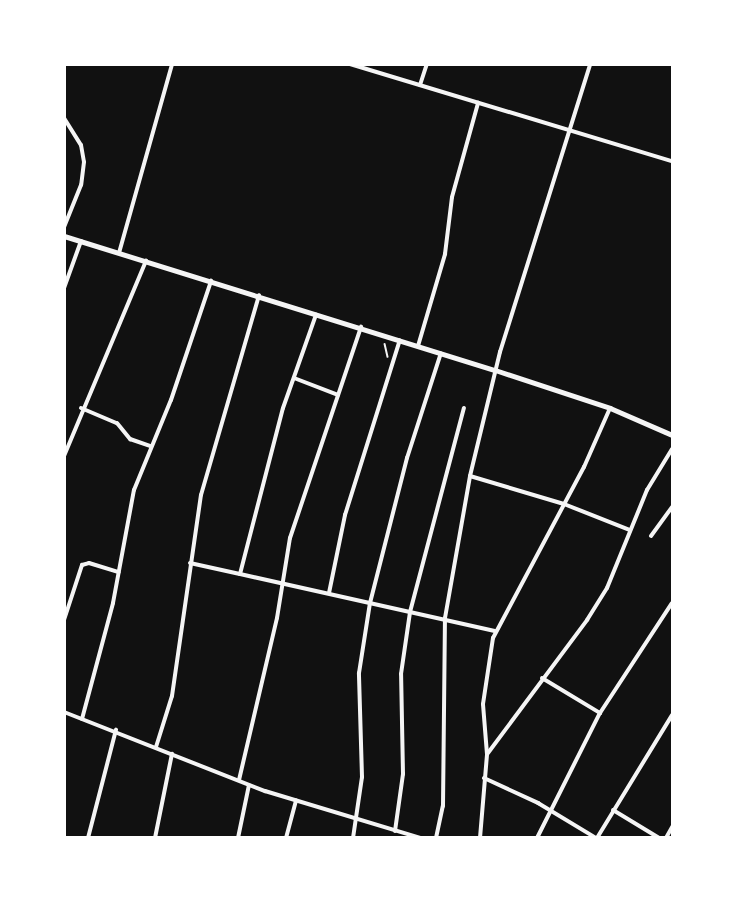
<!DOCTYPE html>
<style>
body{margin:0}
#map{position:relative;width:737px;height:902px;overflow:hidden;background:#111;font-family:"PT Sans Narrow",sans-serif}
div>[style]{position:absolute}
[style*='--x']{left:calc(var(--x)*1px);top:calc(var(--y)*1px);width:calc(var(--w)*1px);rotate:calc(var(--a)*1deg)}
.path>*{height:1.5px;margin:-0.75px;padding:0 0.75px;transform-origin:0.75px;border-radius:0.75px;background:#f5f5f5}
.minor>*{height:4px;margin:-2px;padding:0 2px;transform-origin:2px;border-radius:2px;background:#f5f5f5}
.tertiary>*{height:5px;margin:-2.5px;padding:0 2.5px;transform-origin:2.5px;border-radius:2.5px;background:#f5f5f5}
span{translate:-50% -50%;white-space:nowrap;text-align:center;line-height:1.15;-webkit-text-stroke:6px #fff;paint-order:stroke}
.frame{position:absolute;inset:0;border:66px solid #fff;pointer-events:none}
</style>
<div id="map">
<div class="path">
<i style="--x:385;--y:344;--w:13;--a:77"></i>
</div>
<div class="minor">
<i style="--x:350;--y:64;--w:336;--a:16.8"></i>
<i style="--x:420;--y:85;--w:22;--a:-72"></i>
<i style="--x:64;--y:118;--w:32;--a:58"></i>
<i style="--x:81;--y:145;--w:17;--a:80"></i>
<i style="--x:84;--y:162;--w:23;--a:97"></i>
<i style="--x:81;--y:185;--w:45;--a:112"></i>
<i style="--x:119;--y:253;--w:196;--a:-74.3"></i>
<i style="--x:64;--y:288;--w:50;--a:-70.1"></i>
<i style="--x:418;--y:346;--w:96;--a:-73.6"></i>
<i style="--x:445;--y:254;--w:57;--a:-83"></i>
<i style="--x:452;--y:197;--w:98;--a:-74.5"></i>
<i style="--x:294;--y:378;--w:47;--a:21.1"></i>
<i style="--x:81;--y:408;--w:39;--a:23"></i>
<i style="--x:117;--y:423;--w:21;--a:51"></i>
<i style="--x:130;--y:439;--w:21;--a:19"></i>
<i style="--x:64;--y:456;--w:212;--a:-67.2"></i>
<i style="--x:470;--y:476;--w:98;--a:16.6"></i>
<i style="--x:564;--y:504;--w:71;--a:21.5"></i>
<i style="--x:651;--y:536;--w:36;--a:-54"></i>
<i style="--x:190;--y:563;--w:51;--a:12.4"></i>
<i style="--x:240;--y:574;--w:171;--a:-75.5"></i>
<i style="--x:283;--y:408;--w:99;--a:-70.5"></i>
<i style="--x:240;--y:574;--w:261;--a:12.6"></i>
<i style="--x:329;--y:593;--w:80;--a:-78.4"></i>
<i style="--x:345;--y:515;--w:183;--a:-72.6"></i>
<i style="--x:64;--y:620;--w:58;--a:-71.9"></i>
<i style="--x:82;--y:565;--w:7;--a:-16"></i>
<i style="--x:89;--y:563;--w:31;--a:17"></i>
<i style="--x:542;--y:678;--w:68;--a:31.1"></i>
<i style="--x:64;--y:712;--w:216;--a:21.5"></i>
<i style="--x:265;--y:791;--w:163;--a:16.8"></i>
<i style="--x:82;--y:719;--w:120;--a:-75"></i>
<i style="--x:113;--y:603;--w:115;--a:-79.5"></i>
<i style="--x:134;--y:490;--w:97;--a:-67.7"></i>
<i style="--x:171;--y:400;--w:126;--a:-71.4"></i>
<i style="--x:156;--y:747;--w:53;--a:-72.6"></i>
<i style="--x:172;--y:696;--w:203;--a:-81.8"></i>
<i style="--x:201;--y:495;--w:208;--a:-73.8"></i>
<i style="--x:488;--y:753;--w:166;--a:-53.3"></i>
<i style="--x:587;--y:620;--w:38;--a:-58"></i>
<i style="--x:607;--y:588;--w:106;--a:-67.8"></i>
<i style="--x:647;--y:490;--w:48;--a:-58.6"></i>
<i style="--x:484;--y:778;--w:60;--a:24.8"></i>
<i style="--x:538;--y:803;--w:68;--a:31.1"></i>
<i style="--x:239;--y:780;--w:166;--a:-76.8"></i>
<i style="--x:277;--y:618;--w:81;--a:-80.8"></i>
<i style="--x:290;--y:538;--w:223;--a:-71.4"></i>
<i style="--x:613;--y:810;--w:54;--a:31.3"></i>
<i style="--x:395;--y:831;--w:58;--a:-82"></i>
<i style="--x:403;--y:774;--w:100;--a:-91.1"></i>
<i style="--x:401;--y:674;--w:63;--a:-81.7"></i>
<i style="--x:410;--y:612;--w:211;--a:-75.2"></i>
<i style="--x:88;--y:838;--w:112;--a:-75.5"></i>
<i style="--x:155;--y:838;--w:86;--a:-78.6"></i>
<i style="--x:238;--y:838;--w:54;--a:-78.3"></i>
<i style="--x:286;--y:838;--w:39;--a:-75"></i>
<i style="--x:353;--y:838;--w:62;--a:-81.6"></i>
<i style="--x:362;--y:777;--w:104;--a:-91.7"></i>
<i style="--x:359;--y:673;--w:71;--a:-81.1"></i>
<i style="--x:370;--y:603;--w:150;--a:-75.7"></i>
<i style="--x:407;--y:458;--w:110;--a:-72.1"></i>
<i style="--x:436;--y:838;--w:33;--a:-78"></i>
<i style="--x:443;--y:806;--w:188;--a:-89.4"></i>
<i style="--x:445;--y:618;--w:144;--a:-80"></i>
<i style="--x:470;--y:476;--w:128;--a:-76.4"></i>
<i style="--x:500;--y:352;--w:302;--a:-72.6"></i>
<i style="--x:480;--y:838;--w:84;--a:-85.2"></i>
<i style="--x:487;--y:754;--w:50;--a:-94.6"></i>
<i style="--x:483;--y:704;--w:67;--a:-81.4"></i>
<i style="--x:493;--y:638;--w:194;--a:-62"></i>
<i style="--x:584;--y:467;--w:64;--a:-66.2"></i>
<i style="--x:537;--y:838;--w:140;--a:-63.3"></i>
<i style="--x:600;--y:713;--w:131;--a:-56.8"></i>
<i style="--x:597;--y:838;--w:144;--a:-58.6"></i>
<i style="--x:666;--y:838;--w:13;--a:-61"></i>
</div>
<div class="tertiary">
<i style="--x:64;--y:236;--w:451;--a:17.3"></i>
<i style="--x:495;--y:370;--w:121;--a:18.3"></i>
<i style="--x:610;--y:408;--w:68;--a:23.5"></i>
</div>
<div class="frame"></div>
</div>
